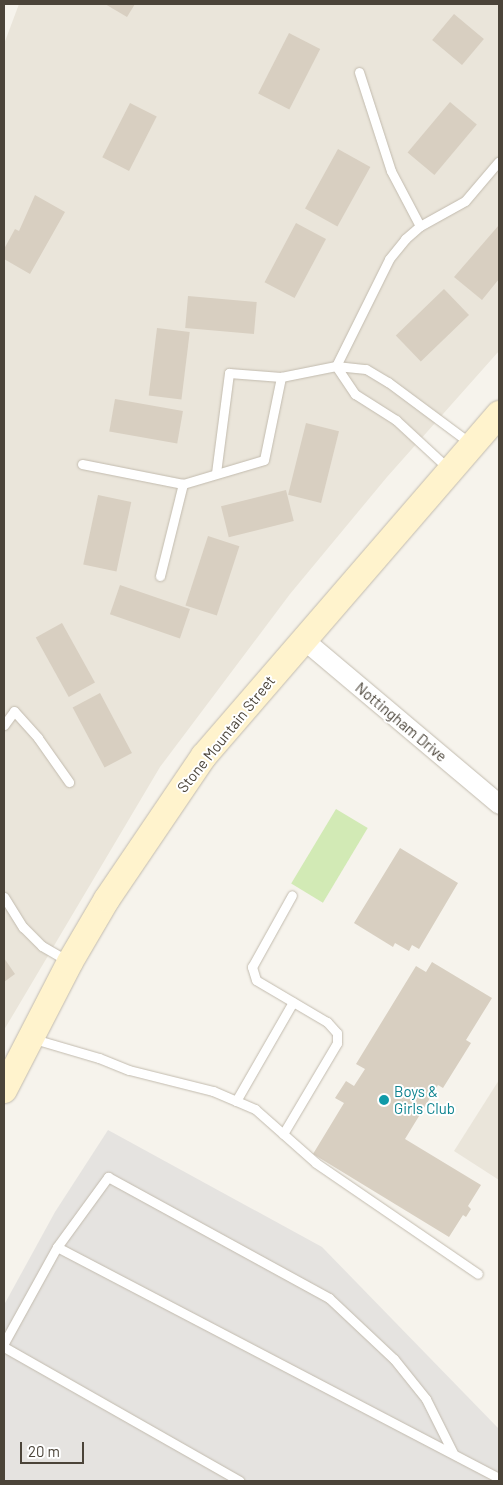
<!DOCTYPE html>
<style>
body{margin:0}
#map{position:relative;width:503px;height:1485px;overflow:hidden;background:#f6f3ec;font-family:Barlow,sans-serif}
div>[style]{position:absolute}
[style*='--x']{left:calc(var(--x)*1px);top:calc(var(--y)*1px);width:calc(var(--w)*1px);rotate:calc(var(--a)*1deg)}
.residential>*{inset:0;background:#eae5da}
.green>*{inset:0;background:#d2eab5;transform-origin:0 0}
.parking>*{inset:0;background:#e5e3e0}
.building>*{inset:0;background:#d8cfc1;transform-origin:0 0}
.roads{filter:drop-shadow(0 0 1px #c2bbae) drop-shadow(0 0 1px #c2bbae)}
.service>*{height:9px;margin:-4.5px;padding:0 4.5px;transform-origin:4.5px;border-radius:4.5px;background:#fff}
.minor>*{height:19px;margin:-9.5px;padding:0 9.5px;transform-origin:9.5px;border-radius:9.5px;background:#fff}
.secondary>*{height:26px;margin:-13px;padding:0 13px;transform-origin:13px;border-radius:13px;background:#fff3cd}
.dots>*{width:14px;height:14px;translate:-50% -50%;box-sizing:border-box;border:2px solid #fff;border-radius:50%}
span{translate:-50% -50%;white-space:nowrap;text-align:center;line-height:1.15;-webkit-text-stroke:4px #fff;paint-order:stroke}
.street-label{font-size:15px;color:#4b4439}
.culture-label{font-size:15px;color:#0d838f}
.left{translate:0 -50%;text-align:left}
.frame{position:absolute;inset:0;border:5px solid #4b4439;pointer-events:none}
.scale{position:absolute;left:20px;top:1442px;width:64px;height:22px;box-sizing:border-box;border:2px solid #4b4439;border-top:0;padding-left:6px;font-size:15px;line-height:18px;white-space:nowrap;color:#4b4439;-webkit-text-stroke:4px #fff;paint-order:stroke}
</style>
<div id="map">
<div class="residential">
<i style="clip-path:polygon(19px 4px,499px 4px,499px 351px,387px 477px,290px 594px,160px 767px,4px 1030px,4px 44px)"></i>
<i style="clip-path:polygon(499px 1080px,499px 1180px,454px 1151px)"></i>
</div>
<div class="green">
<i style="left:336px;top:809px;width:37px;height:87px;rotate:31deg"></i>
</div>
<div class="parking">
<i style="clip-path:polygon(108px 1130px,322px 1247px,499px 1429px,499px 1481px,4px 1481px,4px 1305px,55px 1212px)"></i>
</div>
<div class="building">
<i style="clip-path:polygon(105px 4px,135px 4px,127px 17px)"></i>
<i style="left:454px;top:14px;width:39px;height:34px;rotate:40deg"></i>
<i style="left:289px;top:33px;width:35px;height:68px;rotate:27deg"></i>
<i style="left:450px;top:102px;width:35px;height:66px;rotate:40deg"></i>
<i style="left:130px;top:103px;width:30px;height:61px;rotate:27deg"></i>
<i style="left:338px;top:149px;width:37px;height:68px;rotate:29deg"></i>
<i style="clip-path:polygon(35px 195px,65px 212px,30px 274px,4px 259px,4px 249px,15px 229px,19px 231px)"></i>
<i style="left:296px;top:223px;width:34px;height:67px;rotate:28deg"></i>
<i style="clip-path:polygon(499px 225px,499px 279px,482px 300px,454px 277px)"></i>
<i style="left:444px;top:289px;width:36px;height:67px;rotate:46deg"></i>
<i style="left:188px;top:296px;width:69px;height:32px;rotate:5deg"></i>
<i style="left:157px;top:328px;width:33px;height:68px;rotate:7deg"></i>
<i style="left:115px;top:399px;width:69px;height:33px;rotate:10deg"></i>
<i style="left:306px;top:423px;width:34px;height:74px;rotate:14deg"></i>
<i style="left:286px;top:490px;width:32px;height:67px;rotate:76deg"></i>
<i style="left:98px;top:495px;width:34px;height:71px;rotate:12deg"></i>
<i style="left:208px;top:536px;width:33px;height:73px;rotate:18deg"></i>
<i style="left:120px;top:585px;width:74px;height:31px;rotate:19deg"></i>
<i style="left:62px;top:623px;width:68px;height:30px;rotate:61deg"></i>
<i style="left:100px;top:693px;width:68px;height:31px;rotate:62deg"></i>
<i style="clip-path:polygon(400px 848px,458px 883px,419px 949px,412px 945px,409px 951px,395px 943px,393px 947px,354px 923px)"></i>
<i style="clip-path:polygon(4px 958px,15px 974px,4px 982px)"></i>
<i style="clip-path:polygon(432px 962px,492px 998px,466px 1040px,471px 1043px,443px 1088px,438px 1085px,405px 1139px,481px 1185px,468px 1206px,471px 1209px,466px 1217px,463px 1215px,449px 1237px,313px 1154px,344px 1103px,335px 1098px,346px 1081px,354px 1086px,365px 1069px,356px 1064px,416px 966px,426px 972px)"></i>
</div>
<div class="roads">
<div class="service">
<i style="--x:359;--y:72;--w:104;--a:72.1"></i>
<i style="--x:391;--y:171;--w:62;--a:62.2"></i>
<i style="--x:336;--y:366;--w:119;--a:-63.6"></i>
<i style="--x:389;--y:259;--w:26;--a:-51"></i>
<i style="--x:405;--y:239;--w:20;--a:-41"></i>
<i style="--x:420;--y:226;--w:51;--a:-29.1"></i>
<i style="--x:465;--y:201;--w:52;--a:-49.6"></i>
<i style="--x:336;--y:366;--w:34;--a:56"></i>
<i style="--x:355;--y:394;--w:49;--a:32.4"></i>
<i style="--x:396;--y:420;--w:72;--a:42.8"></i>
<i style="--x:82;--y:464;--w:103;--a:11.2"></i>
<i style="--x:183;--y:484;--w:84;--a:-16.5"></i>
<i style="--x:264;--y:460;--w:85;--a:-78.4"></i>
<i style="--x:281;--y:377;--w:56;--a:-11.3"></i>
<i style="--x:336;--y:366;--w:30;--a:6"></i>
<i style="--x:366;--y:369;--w:26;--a:31"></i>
<i style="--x:388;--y:382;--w:102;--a:36.6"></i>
<i style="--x:216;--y:473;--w:101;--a:-82.6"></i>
<i style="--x:229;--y:373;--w:52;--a:4.4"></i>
<i style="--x:160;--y:576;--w:95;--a:-76"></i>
<i style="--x:4;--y:725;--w:17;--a:-54"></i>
<i style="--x:14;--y:711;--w:36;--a:48"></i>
<i style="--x:38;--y:738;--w:54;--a:54.8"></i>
<i style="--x:4;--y:897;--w:36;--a:58"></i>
<i style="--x:23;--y:927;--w:27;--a:45"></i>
<i style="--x:42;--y:946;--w:30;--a:30"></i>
<i style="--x:34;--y:1039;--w:68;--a:16.3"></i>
<i style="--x:99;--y:1058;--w:32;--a:22"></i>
<i style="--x:129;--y:1070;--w:87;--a:14"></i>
<i style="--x:213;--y:1091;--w:46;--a:23.2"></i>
<i style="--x:255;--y:1109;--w:81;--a:41.5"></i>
<i style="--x:316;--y:1163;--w:196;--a:34.4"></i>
<i style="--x:236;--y:1101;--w:114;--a:-60.1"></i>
<i style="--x:283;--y:1134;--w:106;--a:-59.3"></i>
<i style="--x:337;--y:1043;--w:10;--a:-90"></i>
<i style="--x:337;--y:1033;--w:15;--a:-132"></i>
<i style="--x:327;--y:1022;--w:82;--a:-149.4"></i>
<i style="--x:256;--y:980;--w:14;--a:-107"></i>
<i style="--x:252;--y:967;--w:82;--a:-60.9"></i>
<i style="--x:57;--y:1247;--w:499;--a:27.6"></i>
<i style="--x:4;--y:1343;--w:110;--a:-61.1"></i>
<i style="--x:57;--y:1247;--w:87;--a:-53.9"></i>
<i style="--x:108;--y:1177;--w:252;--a:28.7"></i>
<i style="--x:329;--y:1298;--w:89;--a:43.2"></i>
<i style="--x:394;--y:1359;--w:51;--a:51.3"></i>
<i style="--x:426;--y:1399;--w:60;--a:63.4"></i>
<i style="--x:4;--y:1347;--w:271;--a:29.6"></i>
</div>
<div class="minor">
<i style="--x:303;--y:639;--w:256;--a:40.1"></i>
</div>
<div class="secondary">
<i style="--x:4;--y:1090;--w:144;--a:-62.7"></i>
<i style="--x:70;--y:962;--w:73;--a:-59.6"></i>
<i style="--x:107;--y:899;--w:173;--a:-55.9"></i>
<i style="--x:204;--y:756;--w:452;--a:-49.2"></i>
</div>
</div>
<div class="dots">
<i style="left:384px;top:1100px;background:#0f9aa8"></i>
</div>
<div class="street-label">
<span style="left:401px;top:722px;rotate:40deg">Nottingham Drive</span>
<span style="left:226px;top:734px;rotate:-51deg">Stone Mountain Street</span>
</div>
<div class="culture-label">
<span class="left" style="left:394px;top:1100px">Boys &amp;<br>Girls Club</span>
</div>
<div class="frame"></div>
<div class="scale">20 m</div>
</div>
